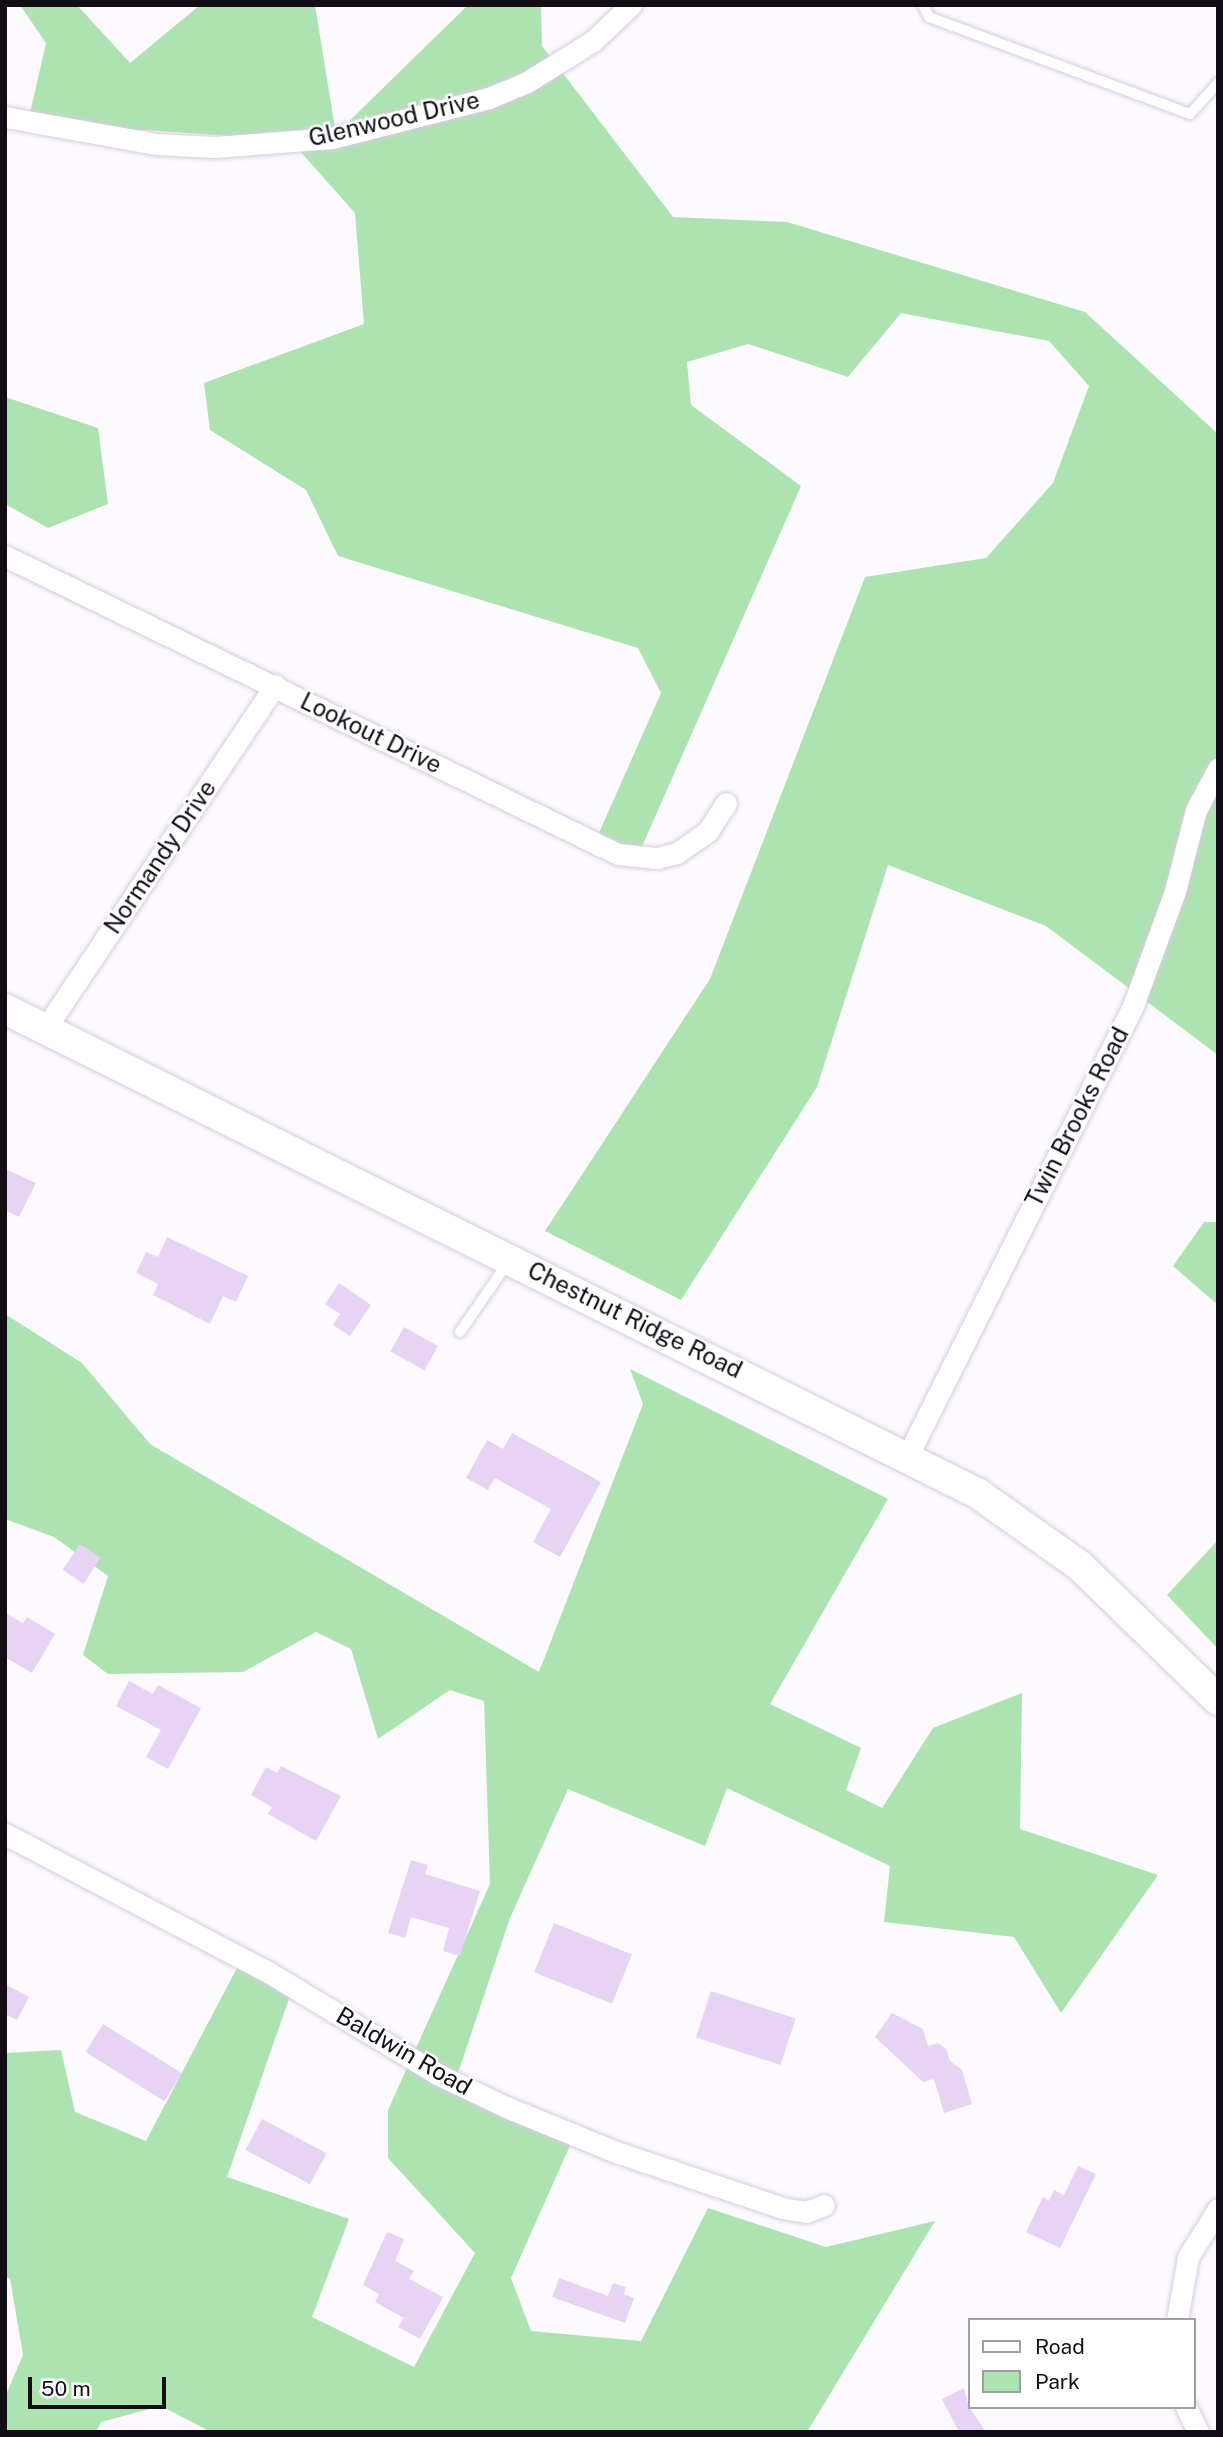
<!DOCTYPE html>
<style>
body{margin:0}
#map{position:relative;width:1223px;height:2437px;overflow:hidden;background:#fcfafe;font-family:"Public Sans",sans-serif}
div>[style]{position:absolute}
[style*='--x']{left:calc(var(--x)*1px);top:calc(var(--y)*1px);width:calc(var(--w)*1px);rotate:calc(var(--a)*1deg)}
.green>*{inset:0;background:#ade3b0}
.building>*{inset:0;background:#e7d4f5;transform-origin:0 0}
.roads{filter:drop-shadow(0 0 2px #d7cae1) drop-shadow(0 0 2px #d7cae1)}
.service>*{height:10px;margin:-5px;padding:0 5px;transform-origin:5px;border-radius:5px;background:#fff}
.minor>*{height:21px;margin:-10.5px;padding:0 10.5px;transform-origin:10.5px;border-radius:10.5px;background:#fff}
.secondary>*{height:30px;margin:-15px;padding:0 15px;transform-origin:15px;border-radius:15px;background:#fff}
span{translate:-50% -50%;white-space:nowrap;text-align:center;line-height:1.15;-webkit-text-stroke:5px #fff;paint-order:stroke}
.street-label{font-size:24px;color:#130e16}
.frame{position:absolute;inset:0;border:7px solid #130e16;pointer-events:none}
.legend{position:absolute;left:968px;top:2318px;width:228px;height:91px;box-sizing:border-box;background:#fff;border:2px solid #a19fa2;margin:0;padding:9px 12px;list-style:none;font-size:21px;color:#130e16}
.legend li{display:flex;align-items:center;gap:14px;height:35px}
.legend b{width:35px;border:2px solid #a19fa2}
.scale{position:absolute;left:28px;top:2377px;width:138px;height:32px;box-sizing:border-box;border:4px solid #130e16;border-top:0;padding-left:9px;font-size:21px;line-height:24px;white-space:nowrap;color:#130e16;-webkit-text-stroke:5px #fff;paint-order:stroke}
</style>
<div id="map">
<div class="green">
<i style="clip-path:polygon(20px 5px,77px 5px,130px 63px,200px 5px,315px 5px,336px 134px,468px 5px,541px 5px,542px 46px,673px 217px,787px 222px,1085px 312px,1218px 434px,1218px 1055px,1046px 926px,888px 865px,817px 1087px,681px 1300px,545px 1231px,710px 979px,865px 577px,986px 558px,1053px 483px,1089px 386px,1049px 341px,901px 313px,848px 377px,748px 344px,687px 362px,691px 405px,801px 486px,640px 851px,594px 844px,661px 693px,638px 648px,338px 556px,306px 490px,210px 430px,204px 383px,364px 324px,355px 213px,290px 140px,28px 122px,46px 43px)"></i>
<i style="clip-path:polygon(5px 397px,98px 428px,108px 504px,48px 528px,5px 504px)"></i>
<i style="clip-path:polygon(1204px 1222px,1218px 1222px,1218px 1305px,1173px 1266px)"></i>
<i style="clip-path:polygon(5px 1314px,82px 1363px,150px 1444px,539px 1672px,643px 1404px,630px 1369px,888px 1499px,770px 1704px,861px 1748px,846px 1790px,882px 1808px,933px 1728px,1022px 1693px,1020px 1829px,1158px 1875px,1061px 2013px,1014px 1937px,884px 1922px,890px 1866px,727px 1788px,705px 1846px,568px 1789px,510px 1918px,453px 2088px,572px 2141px,511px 2278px,531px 2331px,641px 2341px,708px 2208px,826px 2247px,935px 2221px,807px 2432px,211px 2432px,161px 2406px,101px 2422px,96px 2432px,5px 2432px,5px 2397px,23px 2355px,10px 2279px,5px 2277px,5px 2053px,61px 2050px,75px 2112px,146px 2141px,239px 1964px,291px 1993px,227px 2177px,349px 2219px,312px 2317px,414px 2367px,475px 2253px,388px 2158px,388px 2110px,490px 1884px,484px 1701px,450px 1690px,378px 1739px,351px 1649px,316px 1632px,243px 1672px,108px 1674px,83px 1655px,108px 1576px,54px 1537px,5px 1519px)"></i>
<i style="clip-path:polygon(1218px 1540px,1218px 1649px,1167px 1595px)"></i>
</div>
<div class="building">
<i style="clip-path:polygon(5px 1169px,36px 1183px,19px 1217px,5px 1210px)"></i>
<i style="clip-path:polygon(167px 1237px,248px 1276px,236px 1302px,223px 1296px,210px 1324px,153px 1295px,158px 1284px,136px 1273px,146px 1252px,158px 1257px)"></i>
<i style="clip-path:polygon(339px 1283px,371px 1305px,350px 1336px,333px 1325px,340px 1314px,325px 1304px)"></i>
<i style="left:404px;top:1327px;width:39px;height:28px;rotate:29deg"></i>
<i style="clip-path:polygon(512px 1433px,601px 1482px,560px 1557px,533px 1542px,551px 1509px,495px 1478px,488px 1490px,466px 1478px,487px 1440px,503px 1449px)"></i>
<i style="left:80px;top:1544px;width:25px;height:31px;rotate:34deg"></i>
<i style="clip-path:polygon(5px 1613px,23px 1623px,27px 1617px,55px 1634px,32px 1673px,5px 1657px)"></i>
<i style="clip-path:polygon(129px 1681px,153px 1694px,158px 1685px,201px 1708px,168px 1769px,146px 1757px,161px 1730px,116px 1706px)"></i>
<i style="clip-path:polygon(281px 1766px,341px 1796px,316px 1841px,268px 1814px,272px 1807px,251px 1795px,266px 1767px,277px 1773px)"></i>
<i style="clip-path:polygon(411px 1860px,428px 1865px,425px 1874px,480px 1891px,460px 1956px,443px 1951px,449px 1928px,411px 1917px,405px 1938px,388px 1933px)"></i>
<i style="left:554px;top:1923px;width:84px;height:53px;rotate:22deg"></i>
<i style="clip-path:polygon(5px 1984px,29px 1997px,17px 2020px,5px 2014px)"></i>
<i style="left:711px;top:1991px;width:89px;height:49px;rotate:18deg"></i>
<i style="clip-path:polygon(892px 2013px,923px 2029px,928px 2046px,938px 2043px,946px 2049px,950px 2061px,962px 2070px,972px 2104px,944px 2113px,934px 2079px,923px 2082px,875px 2037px)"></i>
<i style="left:103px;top:2024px;width:93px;height:33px;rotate:32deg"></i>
<i style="left:262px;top:2119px;width:73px;height:35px;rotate:28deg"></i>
<i style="clip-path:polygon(1078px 2166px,1096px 2174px,1060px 2248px,1026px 2232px,1043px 2197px,1049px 2201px,1054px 2190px,1064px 2195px)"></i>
<i style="clip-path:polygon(387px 2232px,404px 2239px,395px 2261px,414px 2271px,409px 2279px,443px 2297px,420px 2339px,398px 2327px,404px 2318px,375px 2302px,379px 2294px,363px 2285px)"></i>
<i style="clip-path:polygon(559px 2278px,608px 2296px,613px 2283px,626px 2287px,624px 2294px,634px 2298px,625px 2323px,552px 2297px)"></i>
<i style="clip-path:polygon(964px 2388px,969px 2407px,986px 2432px,959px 2432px,942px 2399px)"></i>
</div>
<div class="roads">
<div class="service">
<i style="--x:923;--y:5;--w:13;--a:63"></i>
<i style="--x:929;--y:17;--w:278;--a:20.4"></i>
<i style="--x:1190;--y:114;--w:42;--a:-47.9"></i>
<i style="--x:460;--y:1332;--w:86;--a:-55.4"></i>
</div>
<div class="minor">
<i style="--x:5;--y:117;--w:153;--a:10.1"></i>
<i style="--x:156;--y:144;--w:59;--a:2.9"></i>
<i style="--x:215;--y:147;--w:117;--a:-4.4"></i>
<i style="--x:332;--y:138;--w:162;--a:-14.3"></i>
<i style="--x:489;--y:98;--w:41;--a:-22.8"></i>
<i style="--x:527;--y:82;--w:78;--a:-31.8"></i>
<i style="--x:593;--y:41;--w:52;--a:-43.5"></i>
<i style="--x:5;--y:556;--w:682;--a:25.93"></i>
<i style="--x:618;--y:854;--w:39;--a:6"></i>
<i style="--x:657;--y:858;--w:21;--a:-14"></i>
<i style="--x:677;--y:853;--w:38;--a:-35"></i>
<i style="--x:708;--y:831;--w:33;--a:-57"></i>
<i style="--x:45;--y:1029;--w:414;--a:-56.2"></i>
<i style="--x:908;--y:1455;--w:502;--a:-63.38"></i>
<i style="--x:1133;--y:1006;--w:122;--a:-69.9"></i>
<i style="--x:1175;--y:891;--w:84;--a:-75.5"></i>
<i style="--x:1196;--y:810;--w:47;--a:-61.8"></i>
<i style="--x:5;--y:1834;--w:295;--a:27.7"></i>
<i style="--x:266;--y:1971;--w:202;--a:31"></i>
<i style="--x:439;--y:2075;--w:74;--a:25.5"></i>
<i style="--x:506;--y:2107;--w:119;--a:22.2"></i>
<i style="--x:616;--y:2152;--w:175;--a:18.6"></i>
<i style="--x:782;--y:2208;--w:24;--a:9"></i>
<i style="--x:806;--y:2212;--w:19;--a:-21"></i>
<i style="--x:1177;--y:2320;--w:64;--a:-80.1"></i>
<i style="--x:1188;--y:2257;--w:57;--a:-58"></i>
<i style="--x:1186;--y:2407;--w:28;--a:64"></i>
</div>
<div class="secondary">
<i style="--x:5;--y:1009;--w:1086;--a:26.47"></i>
<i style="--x:977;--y:1493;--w:126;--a:35.3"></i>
<i style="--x:1080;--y:1566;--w:192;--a:44.2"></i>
</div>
</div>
<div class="street-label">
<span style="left:394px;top:119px;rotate:-13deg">Glenwood Drive</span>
<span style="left:371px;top:733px;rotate:26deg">Lookout Drive</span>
<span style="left:160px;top:857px;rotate:-56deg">Normandy Drive</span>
<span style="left:1077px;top:1117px;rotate:-63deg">Twin Brooks Road</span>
<span style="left:635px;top:1320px;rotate:26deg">Chestnut Ridge Road</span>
<span style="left:404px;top:2051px;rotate:30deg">Baldwin Road</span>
</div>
<div class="frame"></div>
<ul class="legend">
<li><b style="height:9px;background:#fff"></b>Road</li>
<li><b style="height:19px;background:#ade3b0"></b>Park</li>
</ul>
<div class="scale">50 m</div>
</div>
